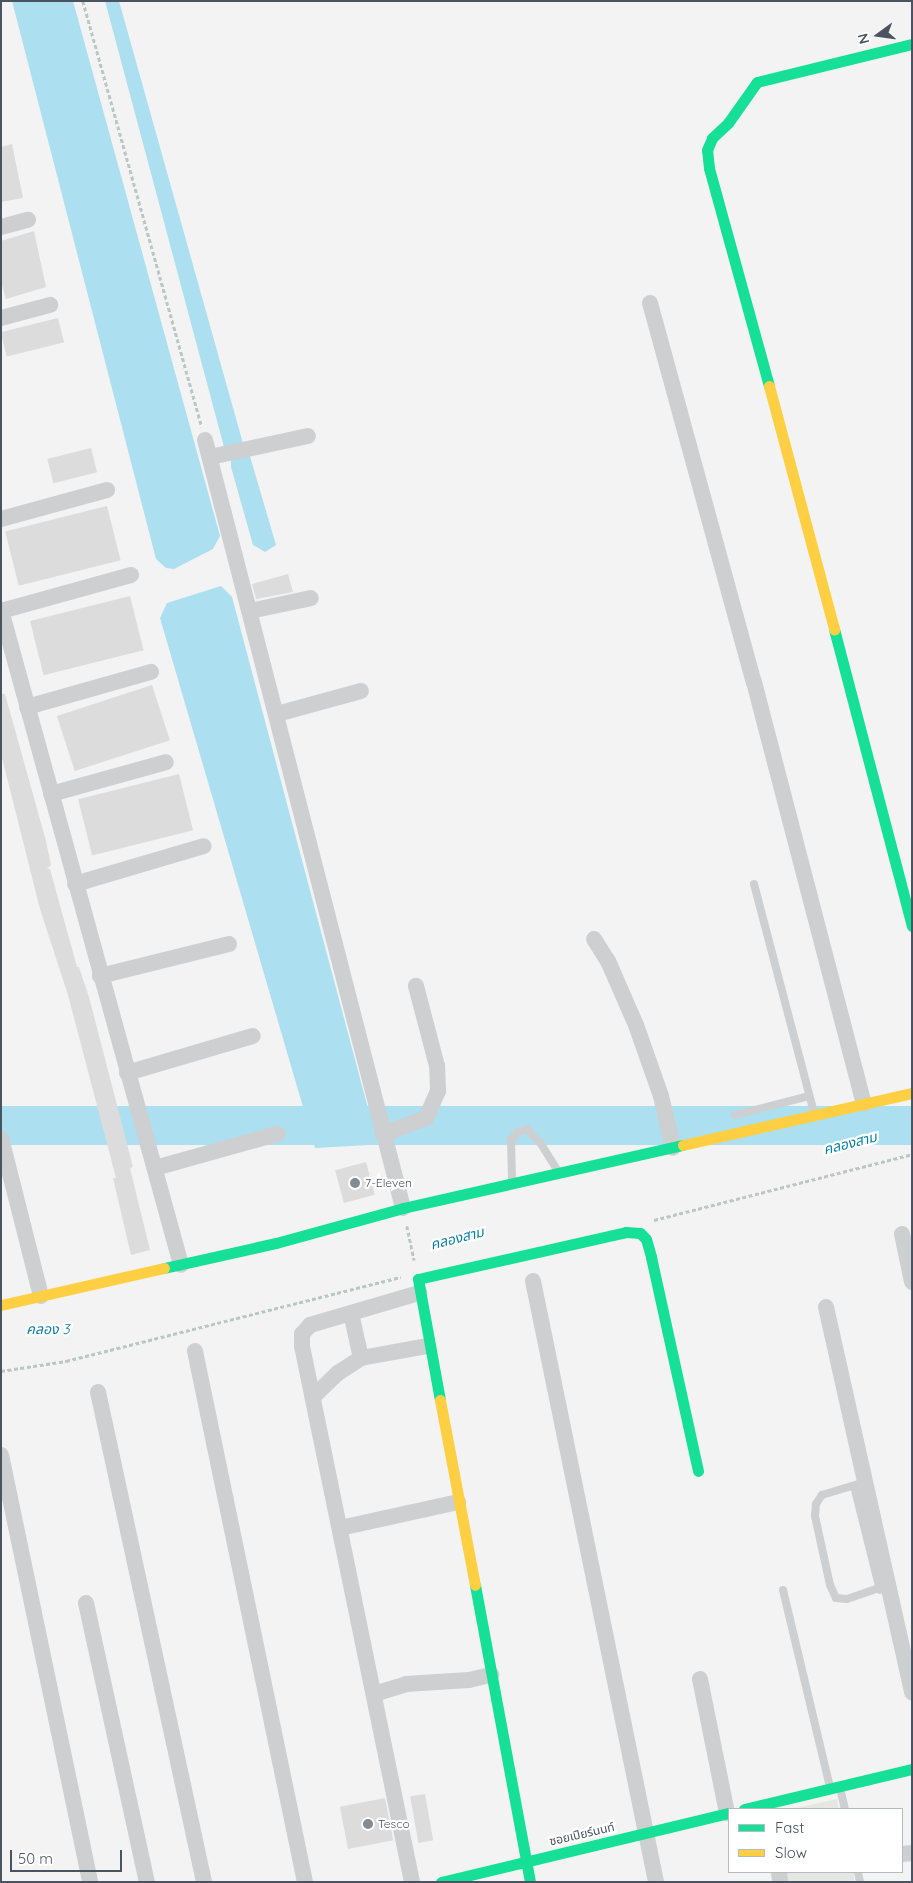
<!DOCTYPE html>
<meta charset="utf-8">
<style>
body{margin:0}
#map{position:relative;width:913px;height:1883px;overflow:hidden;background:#f3f3f3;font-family:Quicksand,"Noto Sans Thai",sans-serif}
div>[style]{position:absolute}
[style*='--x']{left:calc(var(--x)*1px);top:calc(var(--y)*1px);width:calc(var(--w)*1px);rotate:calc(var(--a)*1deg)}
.commercial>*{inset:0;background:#e6e6e2;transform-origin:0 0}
.water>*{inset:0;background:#ace0f0;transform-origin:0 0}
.building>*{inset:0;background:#dcdcdd;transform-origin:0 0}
.path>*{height:2.5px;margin-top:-1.25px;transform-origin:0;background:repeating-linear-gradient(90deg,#bac7c3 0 4px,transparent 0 6.5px)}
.lane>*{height:8px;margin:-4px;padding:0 4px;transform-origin:4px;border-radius:4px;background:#cdcfd1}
.street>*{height:16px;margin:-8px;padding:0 8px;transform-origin:8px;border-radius:8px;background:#cdcfd1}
.fast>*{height:11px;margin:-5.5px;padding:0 5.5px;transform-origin:5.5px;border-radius:5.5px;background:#16e098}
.slow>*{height:11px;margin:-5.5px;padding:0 5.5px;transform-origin:5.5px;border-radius:5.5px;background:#ffcf43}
.dots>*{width:14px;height:14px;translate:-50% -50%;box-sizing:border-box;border:2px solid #fff;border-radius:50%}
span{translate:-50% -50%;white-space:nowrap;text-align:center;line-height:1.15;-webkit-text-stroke:4.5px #fff;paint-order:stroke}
.poi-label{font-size:12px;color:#495460}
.left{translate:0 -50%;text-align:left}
.street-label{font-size:12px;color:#495460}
.water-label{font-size:14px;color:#0a7ea4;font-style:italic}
.frame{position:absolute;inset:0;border:2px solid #495460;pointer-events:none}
.legend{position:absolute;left:728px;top:1808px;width:175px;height:65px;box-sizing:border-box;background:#fff;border:1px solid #b6bbbf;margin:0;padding:6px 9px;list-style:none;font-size:15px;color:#495460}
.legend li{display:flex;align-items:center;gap:10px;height:25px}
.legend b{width:25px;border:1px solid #b6bbbf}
.north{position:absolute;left:853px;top:10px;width:50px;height:50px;-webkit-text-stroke:4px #fff;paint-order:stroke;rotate:256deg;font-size:14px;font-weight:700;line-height:20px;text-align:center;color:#495460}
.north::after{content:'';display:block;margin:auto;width:18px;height:22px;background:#495460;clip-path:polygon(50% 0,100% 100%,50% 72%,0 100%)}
.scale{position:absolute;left:10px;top:1850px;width:112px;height:22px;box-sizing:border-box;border:2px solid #495460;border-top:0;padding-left:6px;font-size:15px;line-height:18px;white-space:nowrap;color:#495460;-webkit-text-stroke:4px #fff;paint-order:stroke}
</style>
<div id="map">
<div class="commercial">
<i style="clip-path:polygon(837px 1799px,839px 1809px,792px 1809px)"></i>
<i style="left:787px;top:1872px;width:67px;height:10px"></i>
</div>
<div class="water">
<i style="clip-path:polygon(12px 1px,73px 1px,220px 536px,213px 549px,174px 569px,166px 568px,156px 559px)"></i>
<i style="clip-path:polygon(105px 1px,119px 1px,244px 447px,224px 447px)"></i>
<i style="clip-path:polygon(249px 453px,276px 545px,265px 552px,253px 545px,231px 467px,231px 460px)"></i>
<i style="clip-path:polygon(221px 586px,232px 597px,374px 1131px,369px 1145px,315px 1148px,160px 618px,167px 603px)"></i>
<i style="left:912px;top:1106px;width:39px;height:936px;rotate:90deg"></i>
</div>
<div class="building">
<i style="clip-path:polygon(12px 144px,23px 198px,1px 202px,1px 147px)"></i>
<i style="clip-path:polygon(34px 231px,46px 287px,6px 299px,1px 282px,1px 241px)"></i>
<i style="left:58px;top:318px;width:25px;height:59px;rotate:76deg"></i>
<i style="left:91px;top:448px;width:25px;height:45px;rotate:76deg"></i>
<i style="left:107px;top:506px;width:56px;height:105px;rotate:76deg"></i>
<i style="clip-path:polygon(288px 574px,293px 592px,256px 599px,252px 584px)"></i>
<i style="left:130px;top:596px;width:56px;height:103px;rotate:76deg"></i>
<i style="left:152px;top:685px;width:58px;height:100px;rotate:72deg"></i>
<i style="clip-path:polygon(1px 694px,5px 694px,46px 841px,51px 865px,47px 869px,50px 869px,77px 967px,79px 967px,89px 997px,133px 1167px,130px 1168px,150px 1250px,131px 1255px,113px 1178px,116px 1178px,68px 995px,40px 909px,1px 754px)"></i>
<i style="left:179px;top:774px;width:58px;height:104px;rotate:76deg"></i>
<i style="left:366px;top:1162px;width:34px;height:32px;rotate:75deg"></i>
<i style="left:425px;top:1794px;width:47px;height:15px;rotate:80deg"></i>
<i style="left:385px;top:1798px;width:43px;height:46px;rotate:79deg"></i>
</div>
<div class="path">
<i style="--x:83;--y:1;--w:442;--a:74.4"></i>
<i style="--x:654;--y:1220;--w:266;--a:-14.3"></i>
<i style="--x:407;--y:1226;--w:35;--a:78"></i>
<i style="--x:1;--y:1371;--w:66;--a:-8.7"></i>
<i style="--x:66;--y:1361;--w:345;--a:-14.1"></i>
</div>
<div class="lane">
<i style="--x:754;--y:884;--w:237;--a:75.3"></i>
<i style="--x:735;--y:1115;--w:76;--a:-14.4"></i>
<i style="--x:512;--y:1180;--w:40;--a:-91.4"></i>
<i style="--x:511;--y:1140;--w:11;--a:-49"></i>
<i style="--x:518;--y:1132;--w:9;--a:-18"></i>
<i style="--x:527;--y:1129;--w:21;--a:47"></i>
<i style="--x:541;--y:1144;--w:32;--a:58"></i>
<i style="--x:865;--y:1482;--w:45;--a:163.2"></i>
<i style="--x:822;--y:1495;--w:11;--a:124"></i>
<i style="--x:816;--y:1504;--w:12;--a:95"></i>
<i style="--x:815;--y:1516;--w:71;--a:77.7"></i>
<i style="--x:830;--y:1585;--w:14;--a:65"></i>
<i style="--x:836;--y:1598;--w:11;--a:5"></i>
<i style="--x:847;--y:1599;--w:43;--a:-18.9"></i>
<i style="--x:854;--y:1486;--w:107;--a:76"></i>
<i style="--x:783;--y:1590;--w:204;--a:76.6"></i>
<i style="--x:840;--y:1788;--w:22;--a:77"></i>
<i style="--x:858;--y:1872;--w:10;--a:79"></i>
</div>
<div class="street">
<i style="--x:1;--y:227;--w:28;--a:-15"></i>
<i style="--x:650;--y:303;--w:393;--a:74.7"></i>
<i style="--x:754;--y:682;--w:436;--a:75.4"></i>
<i style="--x:1;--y:318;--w:51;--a:-14.9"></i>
<i style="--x:205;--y:440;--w:793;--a:75.54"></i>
<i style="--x:210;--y:457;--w:100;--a:-12.1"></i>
<i style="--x:1;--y:519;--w:110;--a:-15.3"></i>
<i style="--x:1;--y:610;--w:679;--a:74.63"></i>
<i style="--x:1;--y:611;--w:135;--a:-15.5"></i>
<i style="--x:250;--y:611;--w:62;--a:-12"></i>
<i style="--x:27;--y:707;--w:129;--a:-15.8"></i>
<i style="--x:277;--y:714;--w:87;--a:-15.3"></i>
<i style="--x:51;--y:794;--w:119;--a:-15.5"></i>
<i style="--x:75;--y:884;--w:134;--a:-16.4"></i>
<i style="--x:594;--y:939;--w:26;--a:58"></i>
<i style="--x:608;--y:961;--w:70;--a:66.4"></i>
<i style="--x:636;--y:1025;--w:75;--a:70.6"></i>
<i style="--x:661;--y:1096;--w:53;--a:77"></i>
<i style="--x:100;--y:976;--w:133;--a:-13.9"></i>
<i style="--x:127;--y:1073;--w:131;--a:-16.4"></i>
<i style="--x:383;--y:1134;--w:46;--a:-20.4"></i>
<i style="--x:426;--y:1118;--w:30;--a:-66"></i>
<i style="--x:438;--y:1091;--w:25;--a:-92"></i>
<i style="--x:437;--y:1066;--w:83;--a:-104.7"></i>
<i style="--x:1;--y:1138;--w:163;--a:75.8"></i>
<i style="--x:155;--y:1168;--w:127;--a:-15.6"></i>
<i style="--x:902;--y:1234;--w:49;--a:78.2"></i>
<i style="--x:533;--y:1281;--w:613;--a:78.43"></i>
<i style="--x:826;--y:1307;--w:395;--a:77.4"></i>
<i style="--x:351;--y:1313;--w:46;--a:77.5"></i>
<i style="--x:195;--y:1351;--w:542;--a:78.3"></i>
<i style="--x:98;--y:1392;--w:501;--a:77.79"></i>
<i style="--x:314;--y:1396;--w:33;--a:-44"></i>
<i style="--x:338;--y:1373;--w:27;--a:-33"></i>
<i style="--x:361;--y:1358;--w:68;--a:-10.2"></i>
<i style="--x:1;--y:1455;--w:436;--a:78.2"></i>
<i style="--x:340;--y:1528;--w:121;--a:-12.4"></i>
<i style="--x:86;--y:1603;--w:286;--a:77.7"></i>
<i style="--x:700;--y:1679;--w:137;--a:78.6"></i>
<i style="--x:374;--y:1694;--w:34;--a:-17"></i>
<i style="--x:406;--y:1684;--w:63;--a:-3.6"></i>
<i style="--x:469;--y:1680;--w:23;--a:-13"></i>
<i style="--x:902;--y:1854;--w:10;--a:-6"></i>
<i style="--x:779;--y:1872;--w:10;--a:84"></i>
<i style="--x:412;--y:1882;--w:547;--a:-101.6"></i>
<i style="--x:302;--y:1346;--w:12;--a:-90"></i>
<i style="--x:302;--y:1334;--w:12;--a:-48"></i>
<i style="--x:310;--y:1325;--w:114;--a:-16.4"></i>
</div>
<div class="fast">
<i style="--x:769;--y:386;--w:226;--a:-105.4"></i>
<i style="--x:709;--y:168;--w:18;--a:-96"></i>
<i style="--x:707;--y:150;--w:13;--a:-67"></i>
<i style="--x:712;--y:138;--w:22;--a:-43"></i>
<i style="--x:728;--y:123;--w:50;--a:-54.7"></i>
<i style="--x:757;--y:82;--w:160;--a:-13.8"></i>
<i style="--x:834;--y:629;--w:307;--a:75.3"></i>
<i style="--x:164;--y:1268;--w:115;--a:-12.6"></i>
<i style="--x:276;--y:1243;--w:132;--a:-15.4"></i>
<i style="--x:403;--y:1208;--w:287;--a:-12.7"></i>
<i style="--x:440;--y:1400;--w:123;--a:-100.3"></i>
<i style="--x:418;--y:1279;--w:213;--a:-12.7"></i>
<i style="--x:626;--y:1232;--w:14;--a:4"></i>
<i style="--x:640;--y:1233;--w:8;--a:45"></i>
<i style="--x:646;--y:1239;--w:19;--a:74"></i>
<i style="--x:651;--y:1257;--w:219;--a:77.6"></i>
<i style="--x:475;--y:1585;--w:302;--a:79.5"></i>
<i style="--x:744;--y:1809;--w:173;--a:-13.4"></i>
<i style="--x:441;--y:1882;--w:296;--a:-13.5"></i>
</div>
<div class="slow">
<i style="--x:769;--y:386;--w:252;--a:75"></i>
<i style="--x:683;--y:1145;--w:235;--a:-12.8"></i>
<i style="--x:1;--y:1305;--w:167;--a:-12.8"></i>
<i style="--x:440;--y:1400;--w:188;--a:79.3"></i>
</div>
<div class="dots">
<i style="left:355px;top:1183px;background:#848c93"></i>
<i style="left:368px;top:1824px;background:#848c93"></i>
</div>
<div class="poi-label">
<span class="left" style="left:365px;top:1183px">7-Eleven</span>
<span class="left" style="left:378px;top:1824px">Tesco</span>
</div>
<div class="street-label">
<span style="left:582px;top:1834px;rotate:-13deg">ซอยเปียร์นนท์</span>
</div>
<div class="water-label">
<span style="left:850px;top:1143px;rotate:-14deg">คลองสาม</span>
<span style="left:457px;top:1238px;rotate:-14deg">คลองสาม</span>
<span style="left:48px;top:1329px">คลอง 3</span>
</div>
<div class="frame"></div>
<ul class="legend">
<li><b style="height:6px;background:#16e098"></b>Fast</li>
<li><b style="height:6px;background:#ffcf43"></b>Slow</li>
</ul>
<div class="north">N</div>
<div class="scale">50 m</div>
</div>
